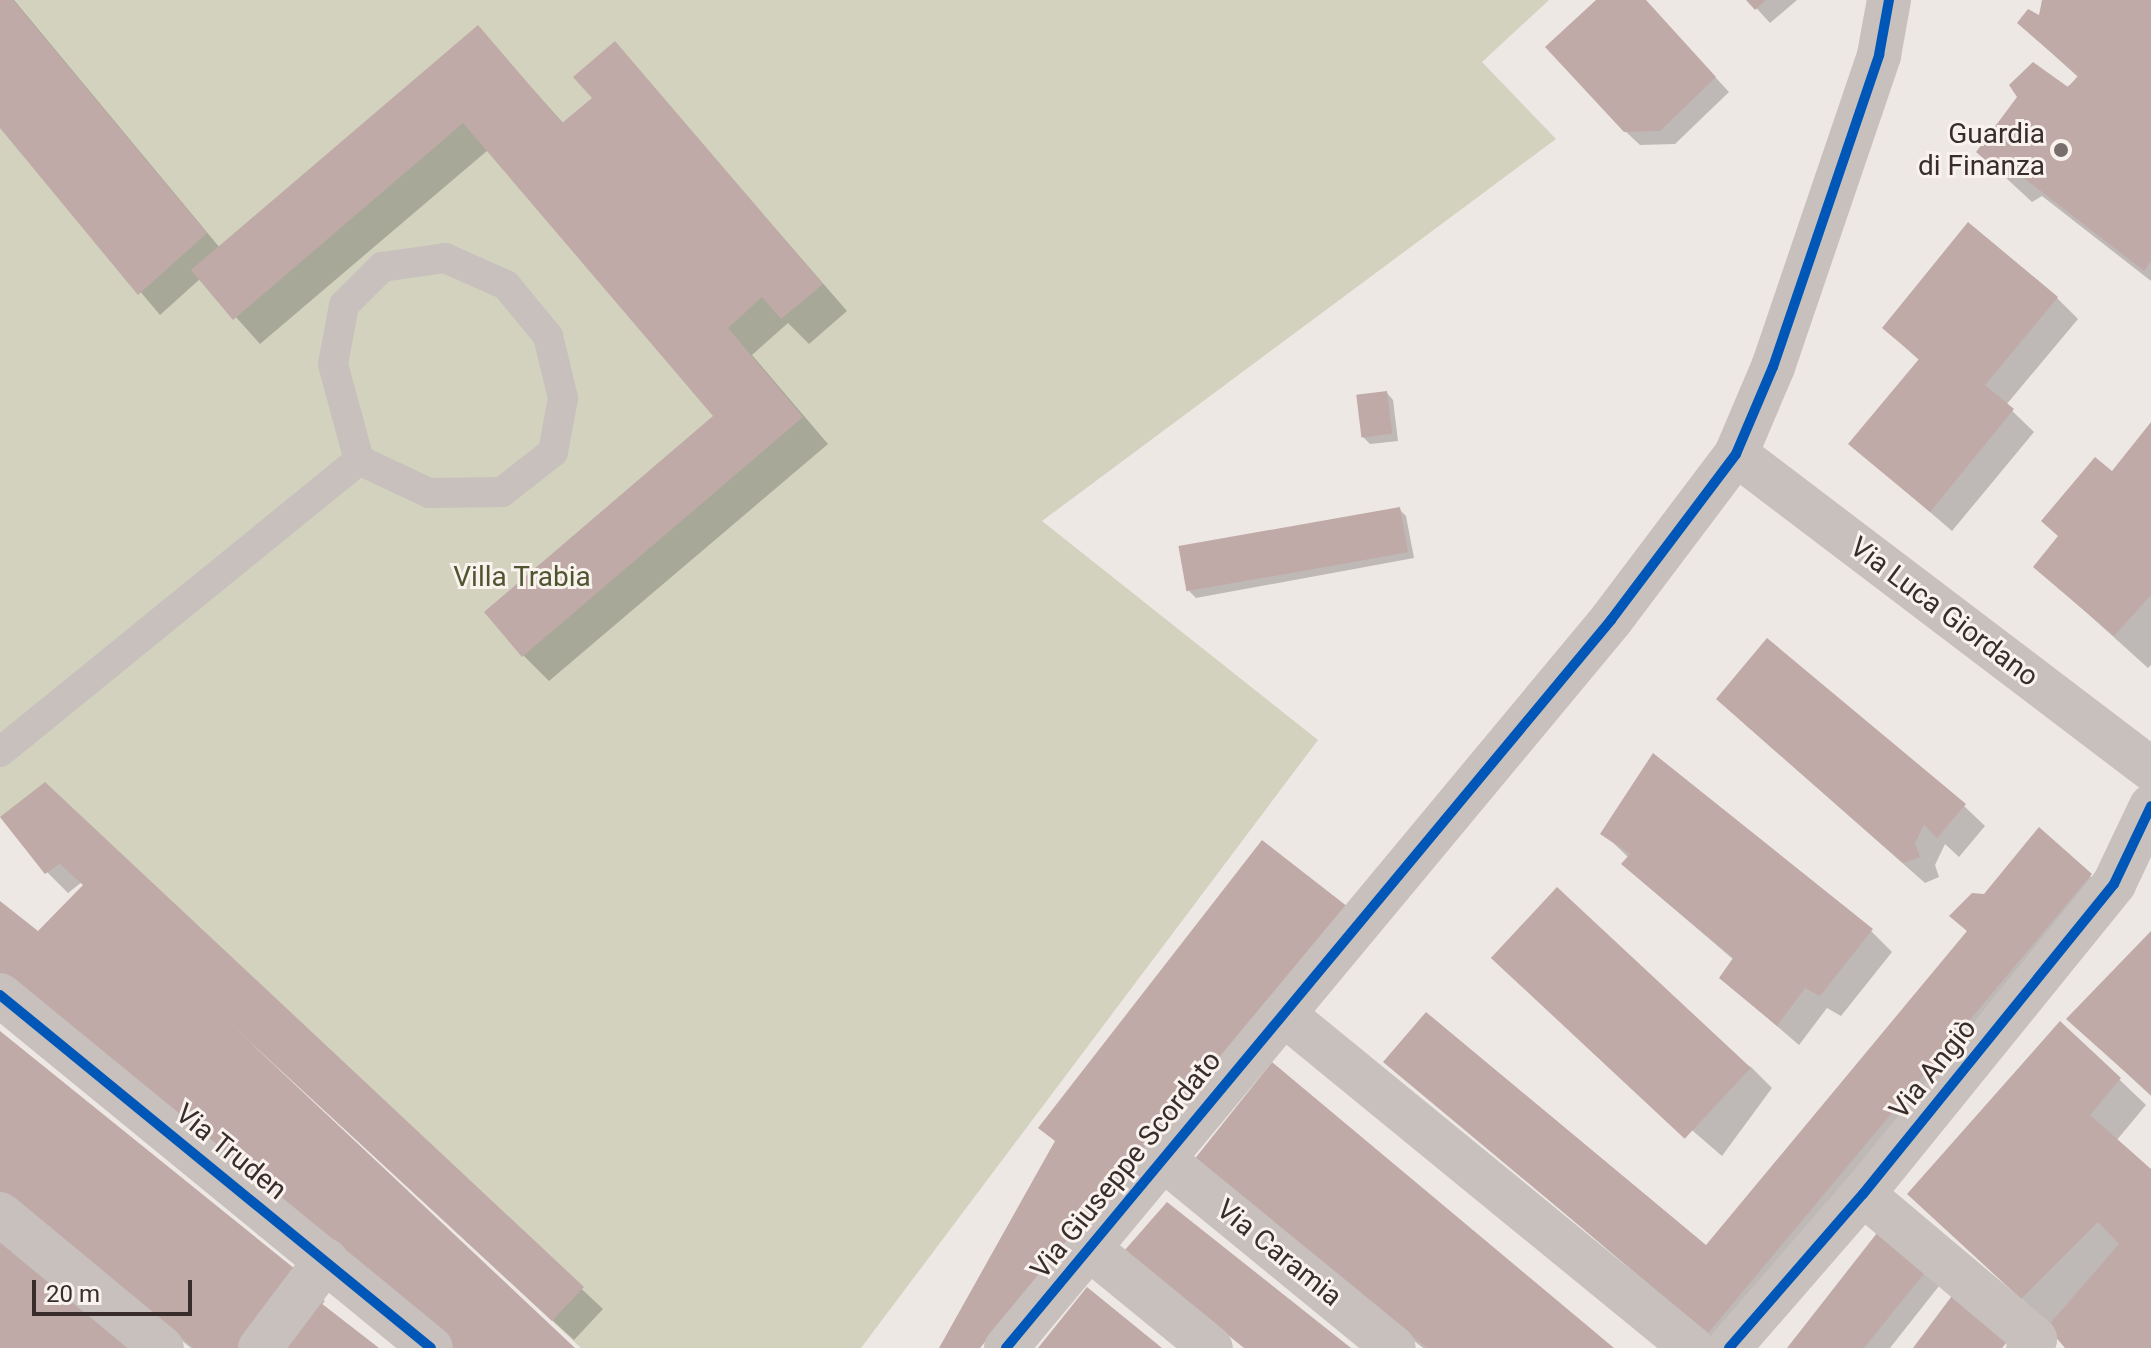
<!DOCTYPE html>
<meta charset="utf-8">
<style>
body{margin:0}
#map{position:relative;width:2151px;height:1348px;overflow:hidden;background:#eee8e4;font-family:Roboto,sans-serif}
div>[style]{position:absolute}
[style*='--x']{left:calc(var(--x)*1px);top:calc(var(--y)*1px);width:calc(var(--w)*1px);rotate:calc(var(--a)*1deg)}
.green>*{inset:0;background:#d2d2bf}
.shadow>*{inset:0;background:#0003}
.building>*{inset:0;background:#c0aaa7;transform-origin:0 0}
.lane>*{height:30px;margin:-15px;padding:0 15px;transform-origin:15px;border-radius:15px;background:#c7c0bd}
.street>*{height:44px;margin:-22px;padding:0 22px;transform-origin:22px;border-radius:22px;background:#c7c0bd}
.cycleway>*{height:10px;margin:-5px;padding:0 5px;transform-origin:5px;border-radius:5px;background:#0057b8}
.dots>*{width:22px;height:22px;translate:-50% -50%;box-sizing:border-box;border:4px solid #f9f2ed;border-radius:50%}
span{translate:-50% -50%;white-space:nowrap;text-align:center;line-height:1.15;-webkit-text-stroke:6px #f9f2ed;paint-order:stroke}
.poi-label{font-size:28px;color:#382d2b}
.right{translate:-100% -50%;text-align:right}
.park-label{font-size:28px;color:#4e5530}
.street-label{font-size:28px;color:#382d2b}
.scale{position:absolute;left:32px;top:1280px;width:160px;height:36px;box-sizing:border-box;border:4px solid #382d2b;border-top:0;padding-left:10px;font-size:24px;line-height:28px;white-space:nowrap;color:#382d2b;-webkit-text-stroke:6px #f9f2ed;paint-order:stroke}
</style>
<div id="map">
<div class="green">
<i style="clip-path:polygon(0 0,1549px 0,1482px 62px,1556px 139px,1042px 521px,1318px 740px,861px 1348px,581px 1348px,60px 863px,45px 874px,0 817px)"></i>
</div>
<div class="shadow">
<i style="clip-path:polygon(0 0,14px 0,220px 248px,478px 28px,564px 124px,595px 99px,615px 44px,847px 311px,809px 344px,788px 323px,752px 355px,828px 444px,549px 681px,523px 655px,716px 416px,488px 150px,260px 344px,201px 278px,160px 315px,0 125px)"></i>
<i style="clip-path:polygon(1599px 0,1644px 0,1729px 92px,1675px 144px,1640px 145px,1625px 131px)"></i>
<i style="clip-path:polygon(1749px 0,1797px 0,1770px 23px)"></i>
<i style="clip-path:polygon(2044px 0,2151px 0,2151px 281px,2042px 196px,2032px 202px,1978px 152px,2079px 78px,2019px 23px,2040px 17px)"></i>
<i style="clip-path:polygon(2057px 298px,2078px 319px,2006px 405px,2034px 432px,1952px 531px,1851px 444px,1920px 361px,1884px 328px)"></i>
<i style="clip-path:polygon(1387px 393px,1393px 400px,1398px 441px,1370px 444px,1363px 437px)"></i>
<i style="clip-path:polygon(2151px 426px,2151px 665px,2148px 668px,2036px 567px)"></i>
<i style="clip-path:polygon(1399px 509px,1406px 516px,1414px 558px,1196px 598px,1189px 591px)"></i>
<i style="clip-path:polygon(1739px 719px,1964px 806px,1985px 826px,1959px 857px,1945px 844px,1935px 865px,1939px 877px,1925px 883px)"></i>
<i style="clip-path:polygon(44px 784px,603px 1309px,574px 1340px,120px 923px,568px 1348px,452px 1348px,0 903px,38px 934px,85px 885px,82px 882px,68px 893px,47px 872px)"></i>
<i style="clip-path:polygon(2039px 829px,2117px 901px,1723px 1348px,1386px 1061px,1706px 1247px,1968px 932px,1952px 916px,1985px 896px)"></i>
<i style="clip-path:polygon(1603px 833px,1871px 931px,1892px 952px,1841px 1016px,1827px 1008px,1799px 1045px,1721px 978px,1734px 960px,1645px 884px,1624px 864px,1629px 858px)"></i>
<i style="clip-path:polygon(2151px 934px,2151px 1096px,2069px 1019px)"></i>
<i style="clip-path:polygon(1498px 963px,1751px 1067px,1772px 1088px,1722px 1156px)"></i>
<i style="clip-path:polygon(2060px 1023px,2146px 1105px,2116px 1141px,2151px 1171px,2151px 1348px,2067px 1348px,2051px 1326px,1936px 1220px)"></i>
<i style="clip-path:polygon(0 1034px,299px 1275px,325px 1301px,321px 1306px,376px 1348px,191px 1348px,0 1193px)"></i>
<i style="clip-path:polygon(1222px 1187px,1611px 1348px,1423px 1348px)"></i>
<i style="clip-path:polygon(1924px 1272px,1939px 1286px,1890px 1348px,1789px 1348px)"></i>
</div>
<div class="building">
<i style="clip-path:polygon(0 0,13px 0,207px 233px,138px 295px,0 128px)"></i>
<i style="clip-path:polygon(1596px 0,1646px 0,1716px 77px,1660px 131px,1624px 132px,1545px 47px)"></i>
<i style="clip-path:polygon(1746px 0,1766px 0,1755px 10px)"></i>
<i style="clip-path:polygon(2042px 0,2151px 0,2151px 261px,2144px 271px,2015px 171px,2005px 177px,1976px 152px,2017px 97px,2009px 85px,2033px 62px,2068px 87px,2078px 76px,2017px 23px,2028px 9px,2039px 15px)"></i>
<i style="clip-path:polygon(478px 25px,562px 123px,592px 98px,573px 77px,615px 41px,823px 284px,781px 319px,762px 297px,728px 328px,803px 417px,522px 657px,484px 612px,713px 416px,463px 123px,233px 320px,191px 270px)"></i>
<i style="clip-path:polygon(1968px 222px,2058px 297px,1985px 385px,2014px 409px,1930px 512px,1848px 444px,1919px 359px,1882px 328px)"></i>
<i style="left:1387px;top:391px;width:43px;height:31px;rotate:83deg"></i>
<i style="clip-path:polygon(2151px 422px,2151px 595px,2114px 636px,2033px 567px,2058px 536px,2041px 521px,2095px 457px,2112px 471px)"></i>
<i style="left:1400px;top:507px;width:46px;height:225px;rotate:80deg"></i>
<i style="clip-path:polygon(1767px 638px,1966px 804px,1937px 838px,1924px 825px,1915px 843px,1920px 857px,1903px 863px,1716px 699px)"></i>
<i style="clip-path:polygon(1653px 753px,1873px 929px,1820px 996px,1805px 988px,1777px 1026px,1719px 978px,1733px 958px,1621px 864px,1630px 854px,1600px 834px)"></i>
<i style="clip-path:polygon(45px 782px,584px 1287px,552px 1321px,219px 1013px,575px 1348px,454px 1348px,0 976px,0 901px,38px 931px,83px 885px,59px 863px,45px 874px,0 817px)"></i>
<i style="clip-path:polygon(2039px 827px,2092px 874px,1708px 1333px,1383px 1062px,1426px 1012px,1706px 1245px,1967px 931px,1949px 916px,1972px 893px,1984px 894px)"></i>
<i style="clip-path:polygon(1262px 840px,1348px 907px,980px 1348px,939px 1348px,1055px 1141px,1038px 1128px)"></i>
<i style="left:1557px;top:887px;width:265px;height:97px;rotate:43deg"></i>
<i style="clip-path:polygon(2151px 931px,2151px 1095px,2066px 1019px)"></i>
<i style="clip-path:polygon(2060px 1021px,2121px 1078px,2090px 1115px,2151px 1169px,2151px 1348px,2065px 1348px,2047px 1327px,2119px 1244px,2098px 1222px,2021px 1299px,1907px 1194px)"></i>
<i style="clip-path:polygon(0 1031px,300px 1273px,240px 1348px,194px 1348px,0 1191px)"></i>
<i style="clip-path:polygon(1272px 1062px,1614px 1348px,1427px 1348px,1193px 1161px)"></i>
<i style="clip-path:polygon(1167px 1202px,1351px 1348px,1244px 1348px,1124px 1251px)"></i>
<i style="clip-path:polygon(0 1232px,150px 1348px,0 1348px)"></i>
<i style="clip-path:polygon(1877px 1233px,1926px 1271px,1864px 1348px,1787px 1348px)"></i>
<i style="clip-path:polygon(1087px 1287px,1162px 1348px,1038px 1348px)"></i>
<i style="clip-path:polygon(1957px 1289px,2013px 1335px,2002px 1348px,1913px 1348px)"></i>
<i style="clip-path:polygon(321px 1303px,379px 1348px,285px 1348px)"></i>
</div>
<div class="lane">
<i style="--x:445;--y:258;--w:67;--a:23.9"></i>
<i style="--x:506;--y:285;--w:66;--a:50.5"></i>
<i style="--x:548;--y:336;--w:64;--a:76.4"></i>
<i style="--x:563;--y:398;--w:55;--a:100.5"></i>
<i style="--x:553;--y:452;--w:65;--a:141.9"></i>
<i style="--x:502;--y:492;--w:73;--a:179.2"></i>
<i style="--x:429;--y:493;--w:77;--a:-154.8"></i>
<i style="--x:359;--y:460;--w:99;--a:-105.2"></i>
<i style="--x:333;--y:364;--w:60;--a:-79.4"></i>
<i style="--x:344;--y:305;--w:54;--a:-45"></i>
<i style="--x:382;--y:267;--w:64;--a:-8.1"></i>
<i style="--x:0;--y:752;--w:463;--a:-39.1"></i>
</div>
<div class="street">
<i style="--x:1736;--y:454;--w:521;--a:37.2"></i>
<i style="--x:0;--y:995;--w:557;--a:39.32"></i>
<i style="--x:1286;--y:1016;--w:524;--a:39.27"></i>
<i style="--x:1163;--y:1159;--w:298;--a:39.3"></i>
<i style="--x:1863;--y:1194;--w:225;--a:40.1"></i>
<i style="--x:2035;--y:1339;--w:11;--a:128"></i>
<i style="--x:0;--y:1214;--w:210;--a:39.6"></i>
<i style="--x:1090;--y:1249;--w:156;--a:39.3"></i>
<i style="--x:260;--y:1348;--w:110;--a:-53.1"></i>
<i style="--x:1006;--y:1348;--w:947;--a:-50.27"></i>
<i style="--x:1611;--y:620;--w:208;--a:-53"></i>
<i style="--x:1736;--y:454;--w:95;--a:-67"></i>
<i style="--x:1773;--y:367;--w:330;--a:-71.2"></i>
<i style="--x:1879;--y:55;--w:56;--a:-79.7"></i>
<i style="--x:1729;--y:1348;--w:204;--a:-49"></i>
<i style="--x:1863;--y:1194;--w:399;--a:-51"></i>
<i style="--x:2114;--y:884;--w:86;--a:-64.6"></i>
</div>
<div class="cycleway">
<i style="--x:0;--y:995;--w:557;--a:39.32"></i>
<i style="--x:1006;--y:1348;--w:947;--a:-50.27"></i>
<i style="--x:1611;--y:620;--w:208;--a:-53"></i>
<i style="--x:1736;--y:454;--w:95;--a:-67"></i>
<i style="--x:1773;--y:367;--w:330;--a:-71.2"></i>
<i style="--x:1879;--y:55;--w:56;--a:-79.7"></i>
<i style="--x:1729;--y:1348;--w:204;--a:-49"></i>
<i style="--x:1863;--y:1194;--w:399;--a:-51"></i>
<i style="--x:2114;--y:884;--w:86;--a:-64.6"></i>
</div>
<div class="dots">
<i style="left:2061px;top:150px;background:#786e6c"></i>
</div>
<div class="poi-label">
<span class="right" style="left:2045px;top:150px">Guardia<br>di Finanza</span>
</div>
<div class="park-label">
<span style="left:522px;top:577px">Villa Trabia</span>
</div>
<div class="street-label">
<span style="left:1944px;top:612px;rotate:37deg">Via Luca Giordano</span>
<span style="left:1933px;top:1069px;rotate:-51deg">Via Angiò</span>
<span style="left:231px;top:1152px;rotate:39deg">Via Truden</span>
<span style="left:1126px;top:1165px;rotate:-51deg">Via Giuseppe Scordato</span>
<span style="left:1279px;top:1253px;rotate:39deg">Via Caramia</span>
</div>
<div class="scale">20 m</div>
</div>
